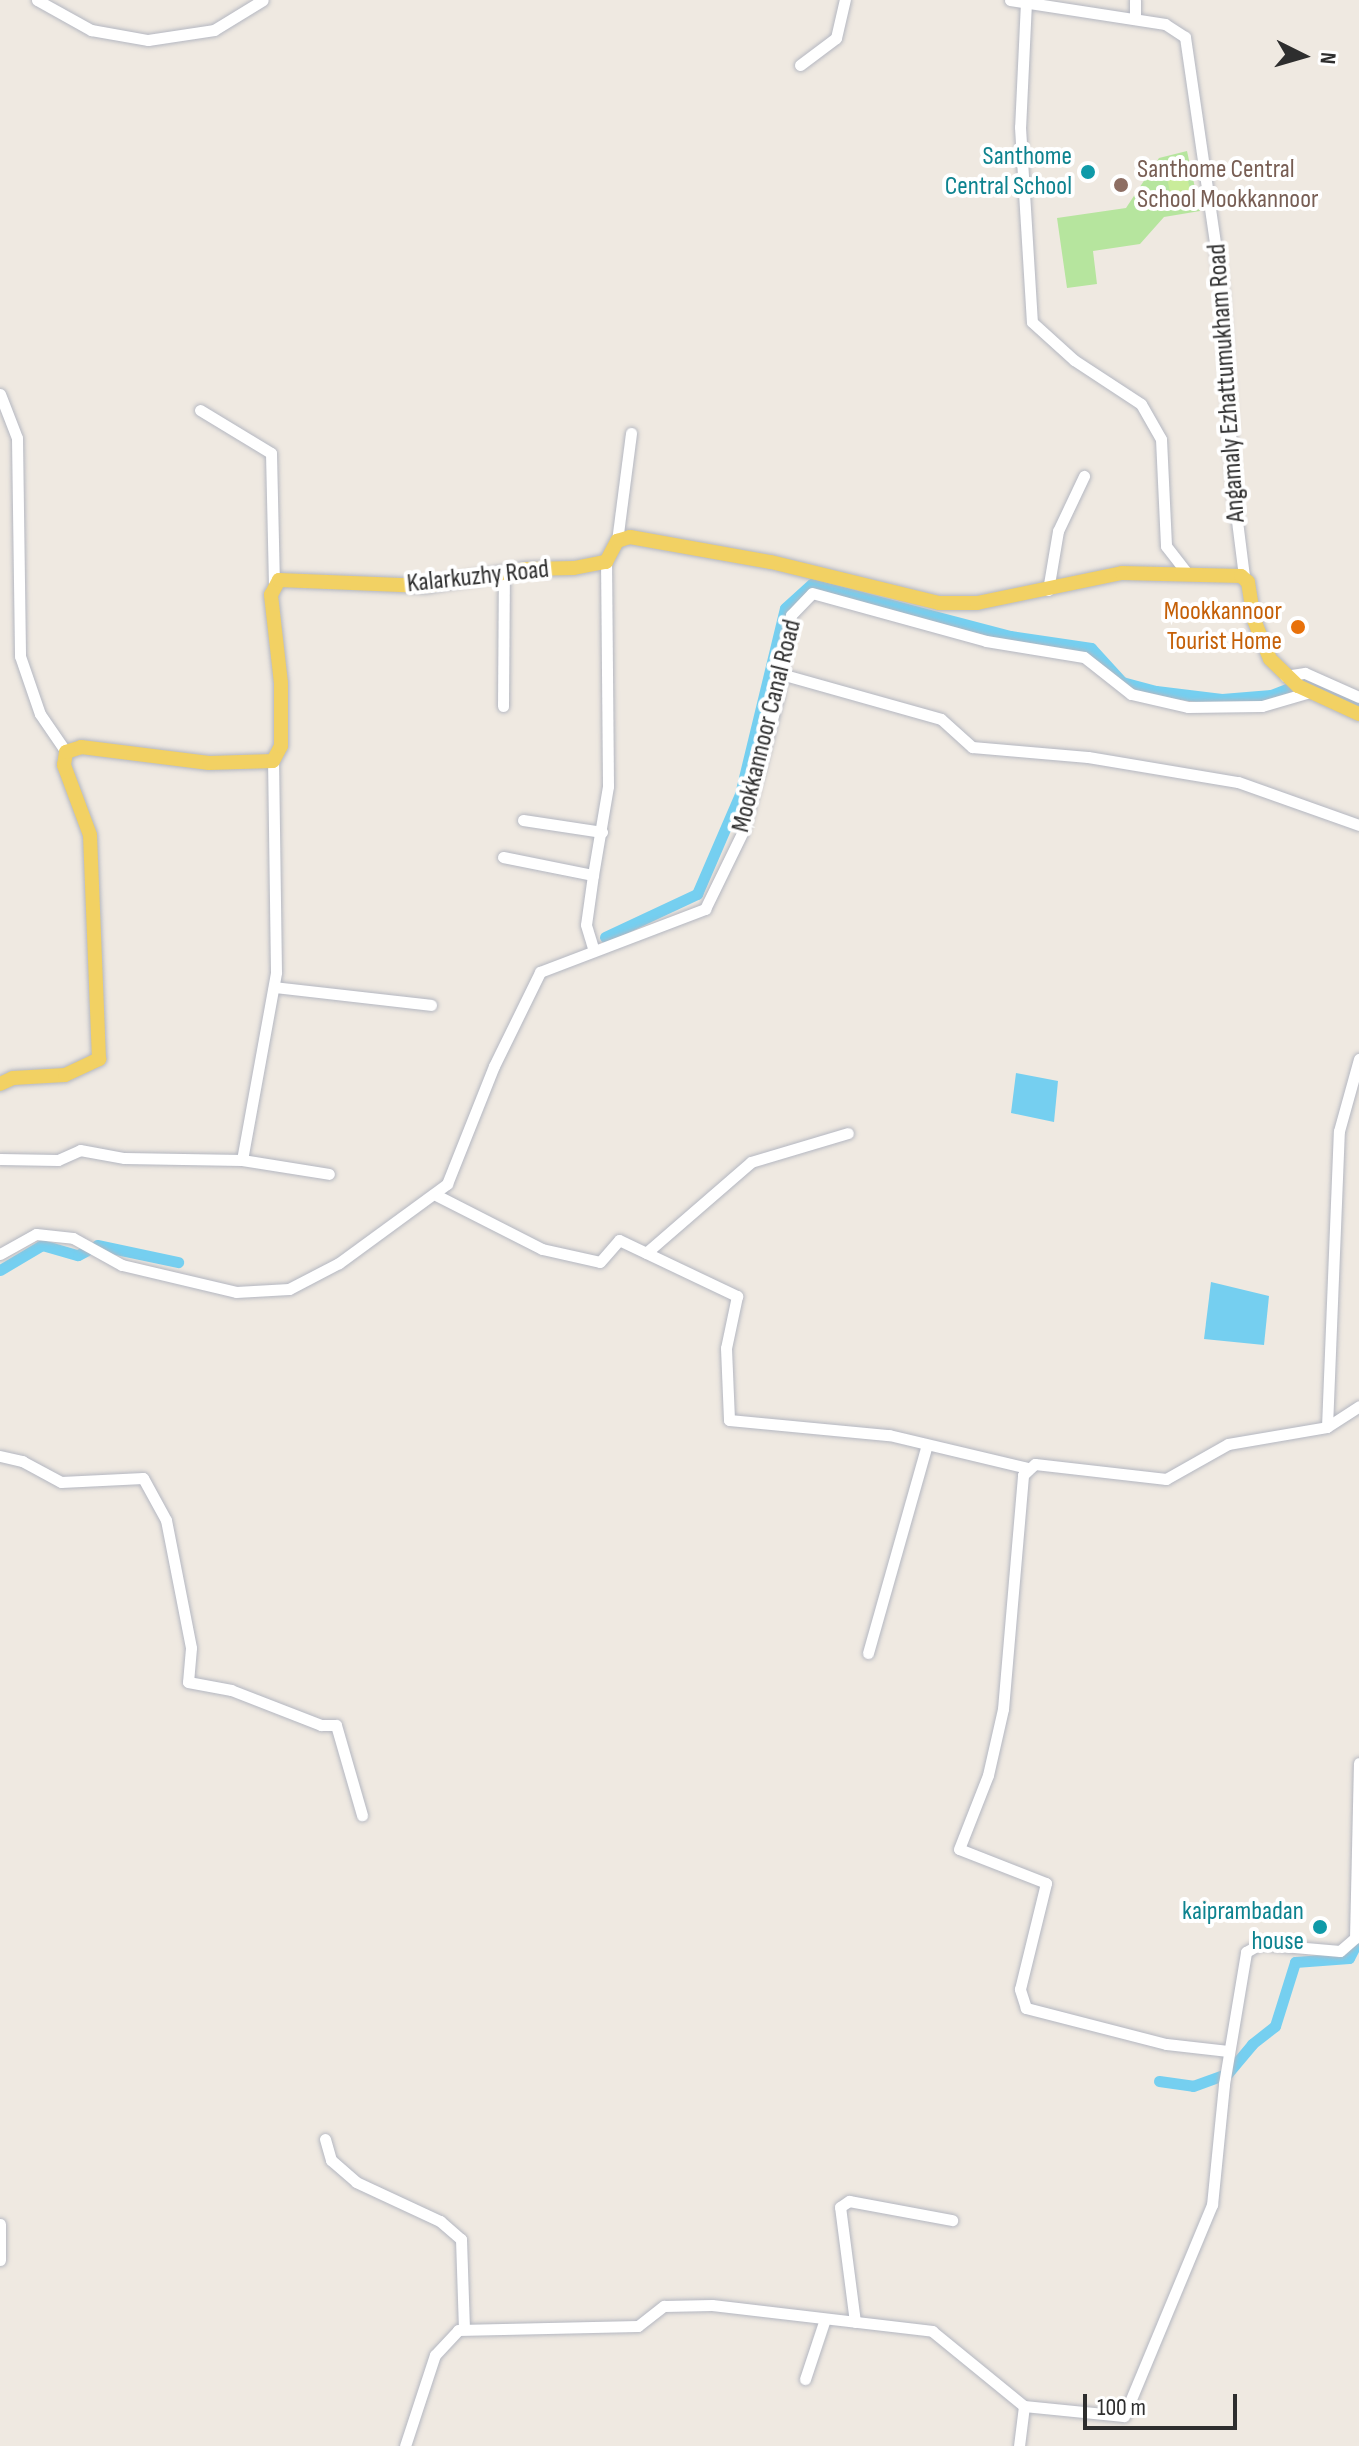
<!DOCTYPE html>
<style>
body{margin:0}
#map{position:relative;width:1359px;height:2446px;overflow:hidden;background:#efe9e1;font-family:"Sofia Sans Condensed",sans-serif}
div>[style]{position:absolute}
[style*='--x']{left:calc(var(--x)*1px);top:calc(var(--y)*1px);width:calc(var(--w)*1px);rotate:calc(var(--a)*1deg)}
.green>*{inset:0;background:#b6e59e}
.pitch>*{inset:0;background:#c9ec9a;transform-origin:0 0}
.water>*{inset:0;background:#75cff0}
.canal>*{height:11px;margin:-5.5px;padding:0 5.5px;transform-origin:5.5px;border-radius:5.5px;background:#75cff0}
.roads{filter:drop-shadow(0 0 2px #b4b7c1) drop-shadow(0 0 2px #b4b7c1)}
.minor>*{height:11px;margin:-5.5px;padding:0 5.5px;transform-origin:5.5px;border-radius:5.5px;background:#fff}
.major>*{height:14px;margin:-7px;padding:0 7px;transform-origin:7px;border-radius:7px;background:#f2d163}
.dots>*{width:22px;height:22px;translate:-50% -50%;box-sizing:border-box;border:4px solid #fff;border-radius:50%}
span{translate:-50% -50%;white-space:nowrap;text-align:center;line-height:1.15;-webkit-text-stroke:8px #fff;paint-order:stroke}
.culture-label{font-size:26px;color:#0d838f}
.right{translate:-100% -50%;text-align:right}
.education-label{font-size:26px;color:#785e54}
.left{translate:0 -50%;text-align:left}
.street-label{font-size:26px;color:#2e2e2e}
.food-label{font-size:26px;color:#c56008}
.north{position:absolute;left:1263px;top:16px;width:80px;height:80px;-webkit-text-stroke:6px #fff;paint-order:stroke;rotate:95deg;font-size:22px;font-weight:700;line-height:32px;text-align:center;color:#2e2e2e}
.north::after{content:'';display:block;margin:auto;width:28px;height:36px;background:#2e2e2e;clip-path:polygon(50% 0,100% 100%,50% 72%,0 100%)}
.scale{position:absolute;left:1083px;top:2394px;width:154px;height:36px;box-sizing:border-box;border:4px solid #2e2e2e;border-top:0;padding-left:10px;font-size:24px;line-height:28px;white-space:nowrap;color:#2e2e2e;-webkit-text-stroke:6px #fff;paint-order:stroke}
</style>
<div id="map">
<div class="green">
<i style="clip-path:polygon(1187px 151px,1200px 211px,1164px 217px,1140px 244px,1093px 251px,1097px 284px,1067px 288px,1057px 218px,1126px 208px,1159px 158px)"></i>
</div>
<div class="pitch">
<i style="left:1183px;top:157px;width:45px;height:20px;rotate:78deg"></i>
</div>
<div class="water">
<i style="clip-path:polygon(1016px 1073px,1058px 1081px,1054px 1122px,1011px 1113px)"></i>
<i style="clip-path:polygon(1211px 1282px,1269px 1296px,1264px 1345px,1204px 1339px)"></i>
</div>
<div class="canal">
<i style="--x:1298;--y:685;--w:10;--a:-24"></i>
<i style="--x:1307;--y:681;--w:57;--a:23.9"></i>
<i style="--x:605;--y:937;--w:102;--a:-25.1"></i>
<i style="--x:697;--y:894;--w:109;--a:-66.7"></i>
<i style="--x:740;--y:794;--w:191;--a:-76.4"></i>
<i style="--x:785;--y:608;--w:36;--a:-42"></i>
<i style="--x:812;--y:584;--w:205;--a:14.7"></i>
<i style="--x:1010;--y:636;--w:82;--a:8.4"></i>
<i style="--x:1091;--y:648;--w:46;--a:47.6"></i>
<i style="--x:1122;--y:682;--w:35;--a:15"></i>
<i style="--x:1156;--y:691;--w:66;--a:6.9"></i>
<i style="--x:1222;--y:699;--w:49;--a:-4.7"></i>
<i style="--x:1271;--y:695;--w:28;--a:-21"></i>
<i style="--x:97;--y:1245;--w:83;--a:11.9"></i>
<i style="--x:0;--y:1270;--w:49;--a:-30.8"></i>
<i style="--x:42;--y:1245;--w:37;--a:16"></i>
<i style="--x:78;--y:1255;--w:9;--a:-27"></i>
<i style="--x:1159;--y:2081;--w:34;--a:8"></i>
<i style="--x:1193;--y:2086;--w:37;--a:-20"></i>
<i style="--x:1228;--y:2073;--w:38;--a:-50"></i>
<i style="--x:1252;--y:2044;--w:29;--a:-38"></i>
<i style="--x:1275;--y:2026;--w:67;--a:-72.6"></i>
<i style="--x:1295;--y:1962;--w:54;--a:-4.2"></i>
<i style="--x:1349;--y:1958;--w:22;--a:-63"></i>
</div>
<div class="roads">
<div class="minor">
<i style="--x:37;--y:0;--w:62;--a:29.1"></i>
<i style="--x:91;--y:30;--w:58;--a:10"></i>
<i style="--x:148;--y:40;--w:67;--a:-8.6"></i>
<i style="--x:214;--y:30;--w:57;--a:-31.5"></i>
<i style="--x:1010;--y:0;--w:157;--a:8.8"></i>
<i style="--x:1165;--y:24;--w:24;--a:33"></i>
<i style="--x:1185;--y:37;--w:257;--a:81.7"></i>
<i style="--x:1222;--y:291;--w:206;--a:86.7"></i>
<i style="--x:1234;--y:497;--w:80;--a:82.8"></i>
<i style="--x:1026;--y:2;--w:125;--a:92.7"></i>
<i style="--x:1020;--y:127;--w:195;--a:86.5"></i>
<i style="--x:1032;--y:322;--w:57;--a:42.1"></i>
<i style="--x:1074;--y:360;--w:80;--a:33.3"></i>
<i style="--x:1141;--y:404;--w:40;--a:60.3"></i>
<i style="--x:1161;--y:439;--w:107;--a:87.3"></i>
<i style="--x:1166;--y:546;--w:34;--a:52"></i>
<i style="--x:1135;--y:19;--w:19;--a:-90"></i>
<i style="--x:800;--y:65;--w:45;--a:-36.9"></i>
<i style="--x:836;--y:38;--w:39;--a:-77"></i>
<i style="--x:0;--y:394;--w:47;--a:68.9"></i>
<i style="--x:17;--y:438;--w:218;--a:89.2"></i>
<i style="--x:20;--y:656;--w:61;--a:71"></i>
<i style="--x:40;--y:714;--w:46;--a:55.6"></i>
<i style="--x:200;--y:410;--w:83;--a:31.2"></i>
<i style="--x:271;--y:453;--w:130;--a:88.7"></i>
<i style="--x:617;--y:541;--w:109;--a:-82.6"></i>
<i style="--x:1048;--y:590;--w:60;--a:-80.4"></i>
<i style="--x:1058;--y:531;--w:61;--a:-64.7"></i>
<i style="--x:781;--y:674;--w:166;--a:15.7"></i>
<i style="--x:941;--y:719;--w:42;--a:42.1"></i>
<i style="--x:972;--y:747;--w:116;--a:4.9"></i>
<i style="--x:1088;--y:757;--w:152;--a:9.5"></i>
<i style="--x:1238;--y:782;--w:128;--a:19.6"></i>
<i style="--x:1285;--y:676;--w:20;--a:-9"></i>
<i style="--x:1305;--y:673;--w:59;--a:24"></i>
<i style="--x:503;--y:706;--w:132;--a:-89.6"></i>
<i style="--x:523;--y:820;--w:80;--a:8.6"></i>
<i style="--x:503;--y:857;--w:92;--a:11.3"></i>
<i style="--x:593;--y:875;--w:50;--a:98"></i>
<i style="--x:586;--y:925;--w:27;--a:73"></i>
<i style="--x:593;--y:875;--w:90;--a:-80.4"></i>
<i style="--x:608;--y:786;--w:224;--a:-90.5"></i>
<i style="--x:274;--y:987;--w:158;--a:6.5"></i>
<i style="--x:0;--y:1159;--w:58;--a:1"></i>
<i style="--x:58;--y:1160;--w:24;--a:-24"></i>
<i style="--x:80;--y:1150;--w:45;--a:10.3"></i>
<i style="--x:124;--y:1158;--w:118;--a:1"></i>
<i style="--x:242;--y:1160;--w:88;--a:9.1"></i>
<i style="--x:242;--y:1160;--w:191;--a:-79.7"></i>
<i style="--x:276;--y:972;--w:211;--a:-90.8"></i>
<i style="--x:434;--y:1194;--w:121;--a:27"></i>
<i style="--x:542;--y:1249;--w:59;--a:12.6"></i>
<i style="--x:600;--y:1262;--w:29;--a:-49"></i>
<i style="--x:619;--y:1240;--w:131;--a:25.4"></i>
<i style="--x:737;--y:1296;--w:53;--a:101.9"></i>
<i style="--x:726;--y:1348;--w:72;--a:87.6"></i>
<i style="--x:729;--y:1420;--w:161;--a:5.4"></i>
<i style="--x:889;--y:1435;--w:142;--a:13.4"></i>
<i style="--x:646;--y:1253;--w:139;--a:-40.9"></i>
<i style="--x:751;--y:1162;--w:101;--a:-16.6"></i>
<i style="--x:0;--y:1254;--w:41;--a:-29.1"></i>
<i style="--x:36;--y:1234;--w:37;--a:6"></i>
<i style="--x:73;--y:1238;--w:56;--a:28.9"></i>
<i style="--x:122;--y:1265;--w:117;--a:13.3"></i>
<i style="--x:236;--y:1292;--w:53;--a:-3.2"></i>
<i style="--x:289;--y:1289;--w:56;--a:-27.5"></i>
<i style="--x:339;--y:1263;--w:134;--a:-36.2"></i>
<i style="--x:447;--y:1184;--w:127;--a:-68.3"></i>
<i style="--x:494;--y:1066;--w:105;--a:-63.9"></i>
<i style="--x:540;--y:972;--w:177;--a:-20.9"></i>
<i style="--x:705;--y:909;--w:87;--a:-64"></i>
<i style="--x:743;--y:831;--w:138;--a:-75.4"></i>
<i style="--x:778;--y:697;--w:83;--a:-81"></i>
<i style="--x:791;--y:615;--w:30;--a:-46"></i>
<i style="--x:812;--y:593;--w:180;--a:15.4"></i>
<i style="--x:986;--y:641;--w:99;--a:9.3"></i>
<i style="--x:1084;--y:657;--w:60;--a:38.2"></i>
<i style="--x:1131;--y:694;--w:58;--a:12.8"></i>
<i style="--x:1188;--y:707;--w:74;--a:-0.8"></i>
<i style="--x:1262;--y:706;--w:50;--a:-16.3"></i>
<i style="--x:1327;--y:1427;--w:296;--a:-87.7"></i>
<i style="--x:1339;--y:1131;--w:75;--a:-74.5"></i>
<i style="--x:0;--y:1456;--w:23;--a:13"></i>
<i style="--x:22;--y:1461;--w:44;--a:28.3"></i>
<i style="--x:61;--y:1482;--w:82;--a:-2.8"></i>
<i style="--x:143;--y:1478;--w:48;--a:61.3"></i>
<i style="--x:166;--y:1520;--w:130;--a:78.9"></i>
<i style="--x:191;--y:1648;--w:34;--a:95"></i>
<i style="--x:188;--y:1682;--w:44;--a:10.5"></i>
<i style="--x:231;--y:1690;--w:97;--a:21.3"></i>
<i style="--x:321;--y:1725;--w:15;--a:0"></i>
<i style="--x:336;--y:1725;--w:94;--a:73.9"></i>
<i style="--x:868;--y:1653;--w:216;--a:-74.2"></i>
<i style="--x:1228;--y:2051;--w:62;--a:-173.6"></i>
<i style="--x:1166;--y:2044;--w:145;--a:-165.6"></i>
<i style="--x:1026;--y:2008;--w:20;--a:-108"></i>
<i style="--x:1020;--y:1989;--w:109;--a:-76.2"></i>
<i style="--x:1046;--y:1883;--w:93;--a:-158.7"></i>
<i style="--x:959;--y:1849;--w:79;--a:-68.6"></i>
<i style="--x:988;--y:1775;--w:68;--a:-77.2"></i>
<i style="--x:1003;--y:1709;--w:235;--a:-85.1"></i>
<i style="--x:1023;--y:1475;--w:16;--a:-43"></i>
<i style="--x:1035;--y:1464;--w:132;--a:6.5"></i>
<i style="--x:1166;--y:1479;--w:71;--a:-29.4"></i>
<i style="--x:1228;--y:1444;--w:100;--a:-9.7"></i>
<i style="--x:1327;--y:1427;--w:38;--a:-33"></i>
<i style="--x:325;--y:2139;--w:22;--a:74"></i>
<i style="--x:331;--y:2160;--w:33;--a:41"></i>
<i style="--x:356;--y:2182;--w:93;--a:24.9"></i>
<i style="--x:440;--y:2221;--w:28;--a:41"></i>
<i style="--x:461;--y:2239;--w:90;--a:88.1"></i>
<i style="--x:0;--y:2224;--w:36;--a:90"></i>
<i style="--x:855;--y:2322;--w:116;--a:-97.4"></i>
<i style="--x:840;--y:2207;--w:11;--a:-34"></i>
<i style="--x:849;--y:2201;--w:105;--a:10.5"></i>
<i style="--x:805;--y:2379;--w:63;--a:-71.6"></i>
<i style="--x:405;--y:2446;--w:96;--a:-71.8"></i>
<i style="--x:435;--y:2355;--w:34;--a:-47"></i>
<i style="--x:458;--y:2330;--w:180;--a:-1.3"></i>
<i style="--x:638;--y:2326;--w:33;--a:-38"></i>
<i style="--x:664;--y:2306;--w:48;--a:-1.2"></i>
<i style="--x:712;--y:2305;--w:222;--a:6.7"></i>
<i style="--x:932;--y:2331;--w:119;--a:39.2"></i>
<i style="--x:1024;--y:2406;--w:100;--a:5.7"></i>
<i style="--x:1124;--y:2416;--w:229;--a:-67.4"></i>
<i style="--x:1212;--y:2205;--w:122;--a:-84.3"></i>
<i style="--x:1224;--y:2084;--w:134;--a:-80.5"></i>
<i style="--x:1246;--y:1952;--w:16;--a:-30"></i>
<i style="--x:1260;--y:1944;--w:80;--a:5"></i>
<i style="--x:1340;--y:1951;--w:20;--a:-41"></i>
<i style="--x:1355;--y:1938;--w:175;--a:-88.7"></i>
<i style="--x:1019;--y:2446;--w:40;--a:-82.9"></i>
</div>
<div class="major">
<i style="--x:0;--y:1084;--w:14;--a:-25"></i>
<i style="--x:13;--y:1078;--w:52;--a:-3.3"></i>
<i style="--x:65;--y:1075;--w:38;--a:-25"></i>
<i style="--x:99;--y:1059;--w:224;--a:-92.3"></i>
<i style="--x:90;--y:835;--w:75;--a:-110.4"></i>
<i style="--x:64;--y:765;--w:13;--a:-81"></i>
<i style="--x:66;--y:752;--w:16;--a:-18"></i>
<i style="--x:81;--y:747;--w:129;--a:7.1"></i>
<i style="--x:209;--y:763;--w:64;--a:-1.8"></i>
<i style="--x:273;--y:761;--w:17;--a:-62"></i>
<i style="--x:281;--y:746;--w:63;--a:-90"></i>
<i style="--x:281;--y:683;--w:89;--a:-96.5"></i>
<i style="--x:271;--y:595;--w:17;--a:-62"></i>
<i style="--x:279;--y:580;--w:146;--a:2.4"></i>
<i style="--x:425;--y:586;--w:103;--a:-9.5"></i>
<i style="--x:527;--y:569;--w:47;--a:-1.2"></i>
<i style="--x:574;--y:568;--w:33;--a:-11"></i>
<i style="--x:606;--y:562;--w:24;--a:-62"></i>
<i style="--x:617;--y:541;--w:14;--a:-17"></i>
<i style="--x:630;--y:537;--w:143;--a:10.1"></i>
<i style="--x:771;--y:562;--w:173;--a:13.7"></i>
<i style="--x:939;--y:603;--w:38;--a:0"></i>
<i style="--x:977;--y:603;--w:148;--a:-11.7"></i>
<i style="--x:1122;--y:573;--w:119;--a:1.4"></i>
<i style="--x:1241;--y:576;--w:9;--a:41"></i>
<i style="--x:1248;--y:582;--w:38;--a:81"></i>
<i style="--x:1254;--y:620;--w:42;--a:67.7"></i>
<i style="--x:1270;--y:659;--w:39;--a:44"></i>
<i style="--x:1298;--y:686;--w:67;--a:24.7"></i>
</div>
</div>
<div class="dots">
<i style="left:1088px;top:172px;background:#0f9aa8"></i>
<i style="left:1121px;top:185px;background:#8d6e63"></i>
<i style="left:1298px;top:627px;background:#e8710a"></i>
<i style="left:1320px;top:1927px;background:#0f9aa8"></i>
</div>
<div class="culture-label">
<span class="right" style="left:1072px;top:172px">Santhome<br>Central School</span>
<span class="right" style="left:1304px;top:1927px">kaiprambadan<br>house</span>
</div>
<div class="education-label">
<span class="left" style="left:1137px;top:185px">Santhome Central<br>School Mookkannoor</span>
</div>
<div class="street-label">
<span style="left:1227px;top:383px;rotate:-94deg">Angamaly Ezhattumukham Road</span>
<span style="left:478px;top:577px;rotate:-6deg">Kalarkuzhy Road</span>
<span style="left:767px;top:726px;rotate:-76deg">Mookkannoor Canal Road</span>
</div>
<div class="food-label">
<span class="right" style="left:1282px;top:627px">Mookkannoor<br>Tourist Home</span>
</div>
<div class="north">N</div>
<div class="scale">100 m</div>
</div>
